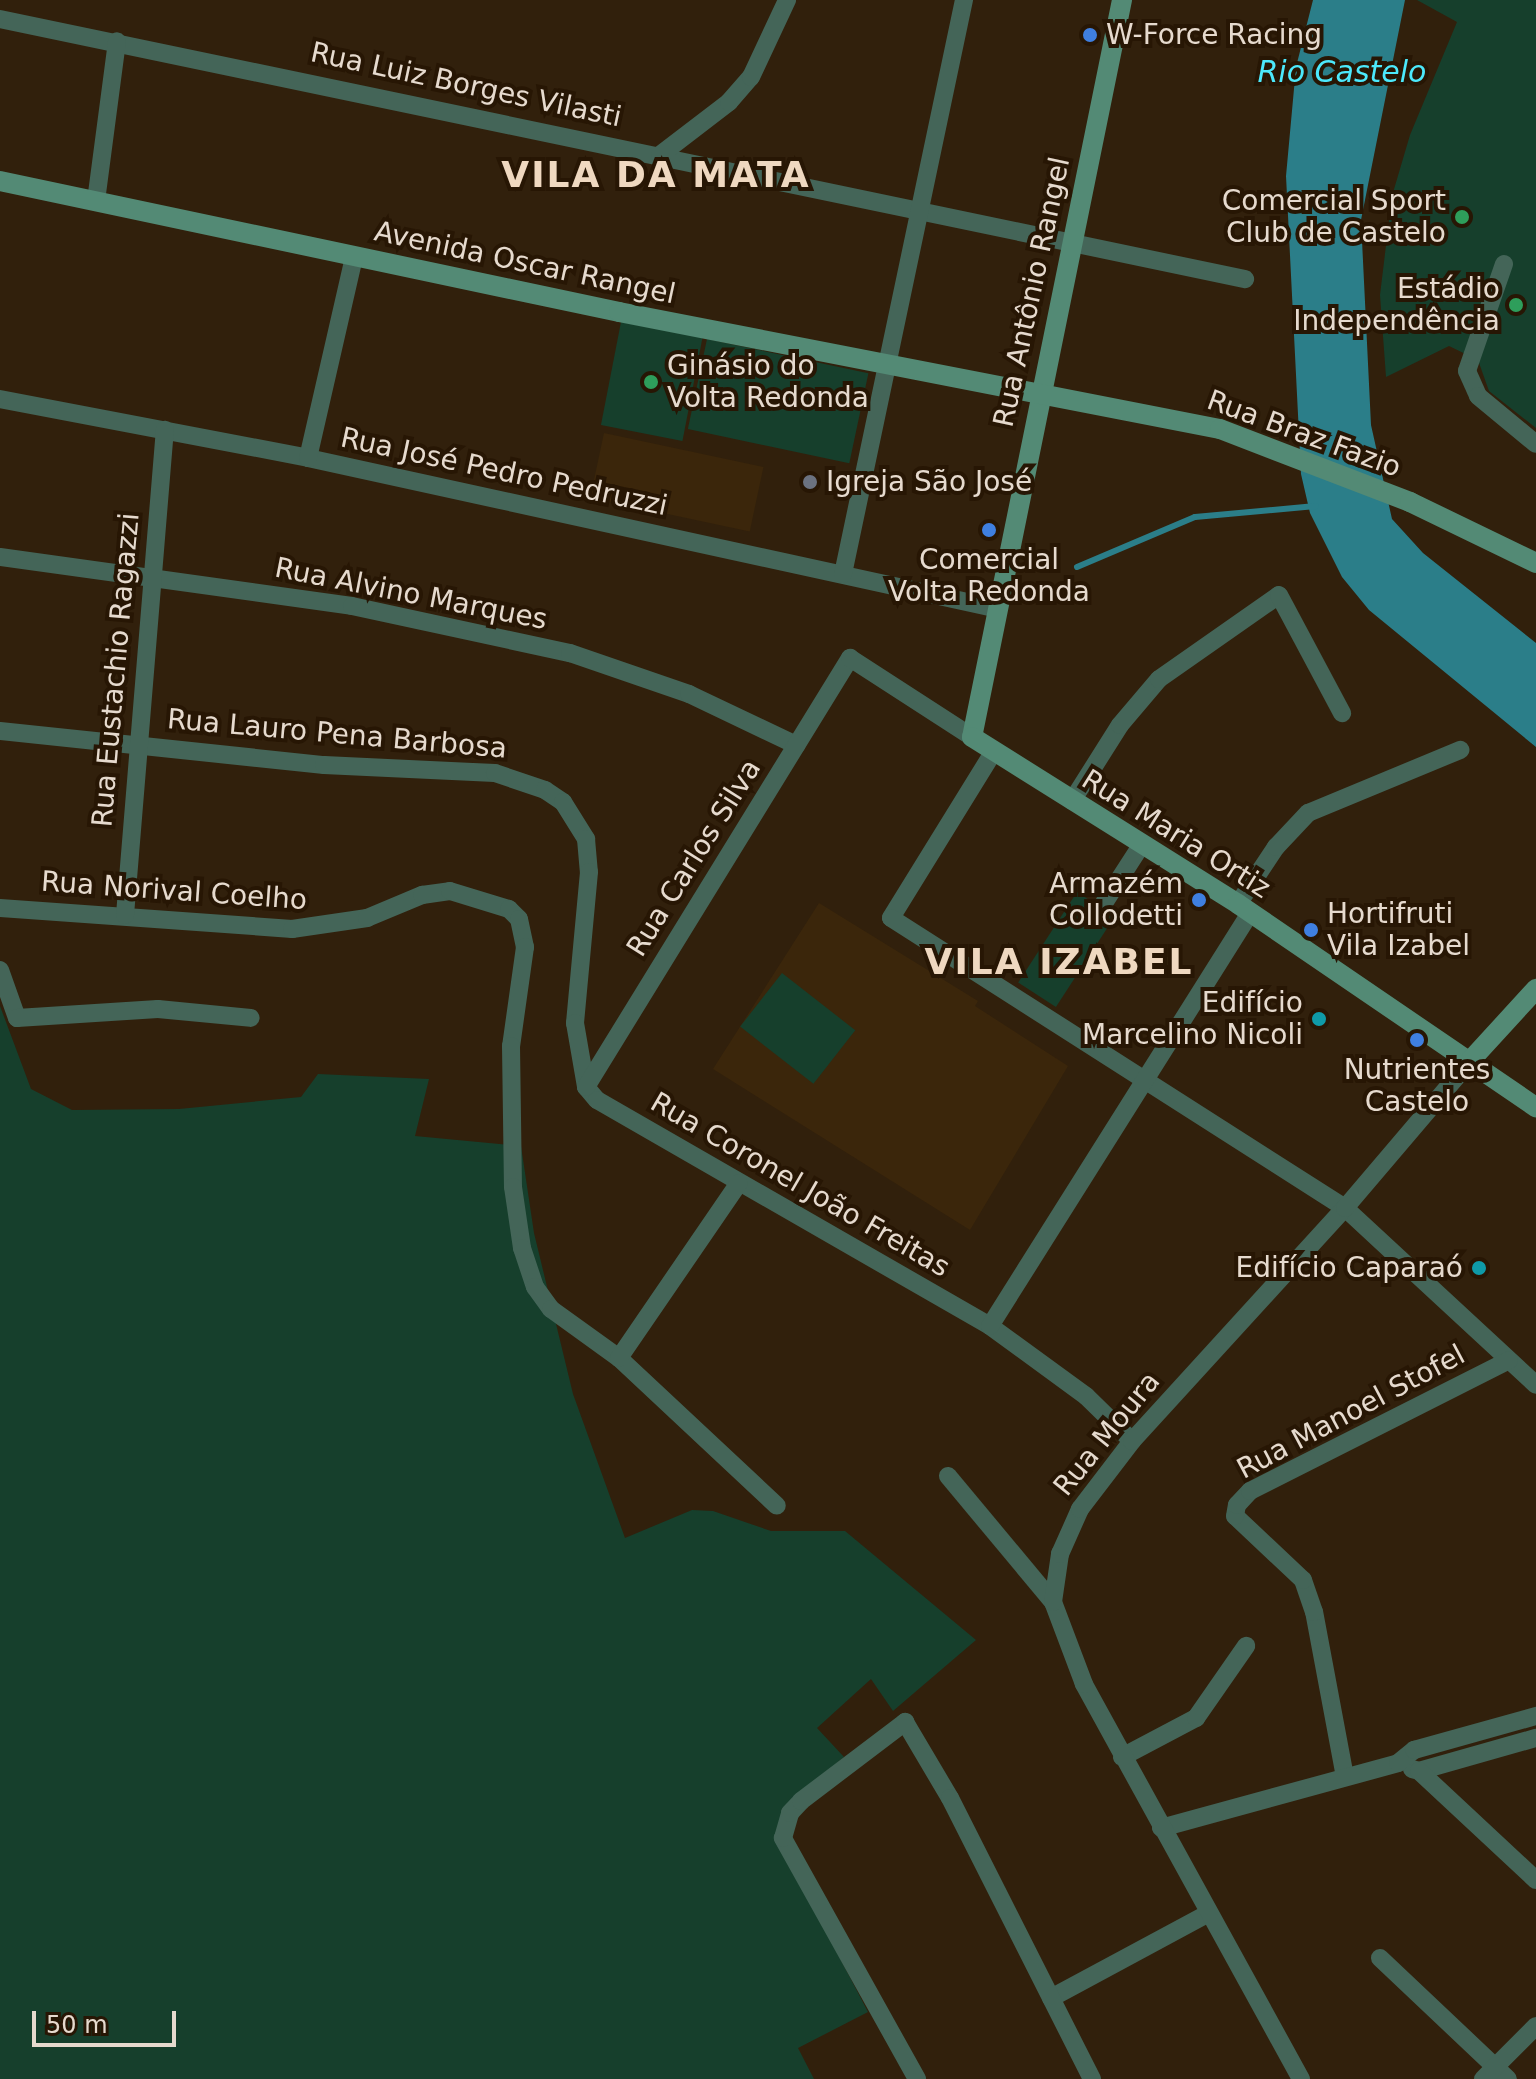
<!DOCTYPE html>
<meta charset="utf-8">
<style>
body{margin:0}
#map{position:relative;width:1536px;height:2079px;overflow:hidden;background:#31200c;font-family:"DejaVu Sans",sans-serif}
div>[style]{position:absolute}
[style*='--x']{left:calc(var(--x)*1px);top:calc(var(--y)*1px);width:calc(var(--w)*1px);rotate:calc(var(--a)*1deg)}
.built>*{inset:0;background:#3b260b;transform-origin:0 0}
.green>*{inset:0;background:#163f2c;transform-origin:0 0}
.water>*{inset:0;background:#2b7e89}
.stream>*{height:6px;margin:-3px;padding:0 3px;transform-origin:3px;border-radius:3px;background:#2b7e89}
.street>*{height:18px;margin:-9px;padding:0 9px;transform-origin:9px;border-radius:9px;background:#446558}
.secondary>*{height:20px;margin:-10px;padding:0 10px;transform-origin:10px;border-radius:10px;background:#538a75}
.dots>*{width:22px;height:22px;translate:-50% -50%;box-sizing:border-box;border:4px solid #271604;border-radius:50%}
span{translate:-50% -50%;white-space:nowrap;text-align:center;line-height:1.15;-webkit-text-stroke:8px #271604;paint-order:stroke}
.poi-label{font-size:28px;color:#e6dace}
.left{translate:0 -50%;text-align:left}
.right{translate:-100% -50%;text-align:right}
.street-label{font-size:28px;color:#e6dace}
.water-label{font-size:30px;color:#4ce9fc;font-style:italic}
.district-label{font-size:36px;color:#efd8c0;font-weight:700;letter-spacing:2px}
.scale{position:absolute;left:32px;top:2011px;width:144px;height:36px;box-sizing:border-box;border:4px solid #e6dace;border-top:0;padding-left:10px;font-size:24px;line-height:28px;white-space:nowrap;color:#e6dace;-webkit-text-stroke:6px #271604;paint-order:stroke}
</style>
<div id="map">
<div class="built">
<i style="left:604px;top:433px;width:163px;height:66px;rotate:12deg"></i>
<i style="clip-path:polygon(819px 903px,978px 1001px,975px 1006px,1068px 1066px,970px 1230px,713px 1069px)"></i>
</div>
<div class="green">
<i style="clip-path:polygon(1417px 0,1536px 0,1536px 428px,1489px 391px,1478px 360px,1449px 346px,1386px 377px,1380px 295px,1392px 196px,1410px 135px,1457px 22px)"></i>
<i style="left:621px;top:322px;width:83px;height:105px;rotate:11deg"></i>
<i style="left:707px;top:339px;width:165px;height:92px;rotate:12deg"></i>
<i style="left:1077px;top:892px;width:45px;height:108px;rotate:33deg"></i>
<i style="left:782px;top:973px;width:93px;height:68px;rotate:38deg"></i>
<i style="clip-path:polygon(0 1006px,31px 1089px,72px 1110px,179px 1109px,301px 1097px,318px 1074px,429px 1079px,415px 1136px,521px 1146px,534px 1233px,573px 1394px,625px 1538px,692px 1510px,713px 1511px,771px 1531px,845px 1531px,976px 1640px,893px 1711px,871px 1679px,817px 1728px,844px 1757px,794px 1800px,780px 1843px,868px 2012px,798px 2048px,814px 2079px,0 2079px)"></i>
</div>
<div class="water">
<i style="clip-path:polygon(1313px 0,1405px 0,1361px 220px,1371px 425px,1392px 519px,1423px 553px,1536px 643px,1536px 747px,1369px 610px,1342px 577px,1310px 513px,1301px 474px,1286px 176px,1296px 67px)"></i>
</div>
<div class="stream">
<i style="--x:1077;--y:567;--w:128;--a:-23"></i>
<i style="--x:1195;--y:517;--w:121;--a:-5.2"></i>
</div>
<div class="street">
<i style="--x:0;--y:19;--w:1272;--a:11.8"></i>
<i style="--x:660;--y:155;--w:87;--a:-37.5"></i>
<i style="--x:729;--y:102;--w:33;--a:-49"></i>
<i style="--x:751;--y:77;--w:85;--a:-64.9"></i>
<i style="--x:96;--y:201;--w:161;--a:-82.5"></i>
<i style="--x:1504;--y:264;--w:113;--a:109.1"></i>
<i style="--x:1467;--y:371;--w:27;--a:66"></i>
<i style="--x:1478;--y:396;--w:75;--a:39.6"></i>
<i style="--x:0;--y:399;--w:314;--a:10.8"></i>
<i style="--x:308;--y:458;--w:702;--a:12.33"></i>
<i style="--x:308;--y:458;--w:206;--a:-77.1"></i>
<i style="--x:0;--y:557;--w:355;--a:7.9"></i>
<i style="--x:352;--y:606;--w:223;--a:12.2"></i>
<i style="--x:570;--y:653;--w:126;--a:19"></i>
<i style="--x:689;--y:694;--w:119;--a:25.5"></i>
<i style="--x:843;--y:574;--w:587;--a:-78.1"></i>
<i style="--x:0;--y:731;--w:326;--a:6"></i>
<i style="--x:324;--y:765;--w:171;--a:2.7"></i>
<i style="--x:495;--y:773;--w:53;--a:18.8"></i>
<i style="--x:545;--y:790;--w:22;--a:34"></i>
<i style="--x:563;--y:802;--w:44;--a:58.1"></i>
<i style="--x:586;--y:839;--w:33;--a:85"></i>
<i style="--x:589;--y:872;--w:152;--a:95.3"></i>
<i style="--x:575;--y:1023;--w:65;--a:80.2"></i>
<i style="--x:586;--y:1087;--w:17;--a:50"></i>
<i style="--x:597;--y:1100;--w:453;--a:29.9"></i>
<i style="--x:990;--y:1326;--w:119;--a:36.1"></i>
<i style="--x:1086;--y:1396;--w:64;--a:44.4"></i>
<i style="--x:994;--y:751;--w:196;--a:121.7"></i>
<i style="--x:891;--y:918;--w:539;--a:32.57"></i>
<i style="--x:1345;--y:1208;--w:260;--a:42.8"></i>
<i style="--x:1072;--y:801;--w:90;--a:-57.7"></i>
<i style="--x:1120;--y:725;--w:60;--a:-49.7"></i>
<i style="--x:1159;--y:679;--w:146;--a:-35"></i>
<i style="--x:1279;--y:595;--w:134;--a:61.9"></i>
<i style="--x:1104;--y:903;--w:70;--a:-57.2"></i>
<i style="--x:1238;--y:904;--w:69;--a:-56.3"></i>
<i style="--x:1276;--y:847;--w:47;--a:-46.7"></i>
<i style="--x:1308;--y:813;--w:165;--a:-22.5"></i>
<i style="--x:0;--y:908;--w:293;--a:4.1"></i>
<i style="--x:292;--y:929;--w:76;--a:-8.3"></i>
<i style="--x:367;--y:918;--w:60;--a:-22.7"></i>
<i style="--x:422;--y:895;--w:28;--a:-8"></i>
<i style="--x:450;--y:891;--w:62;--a:17"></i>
<i style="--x:509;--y:909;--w:14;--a:45"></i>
<i style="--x:519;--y:919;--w:29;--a:78"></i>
<i style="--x:525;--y:947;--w:100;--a:98"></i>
<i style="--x:511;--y:1046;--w:141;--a:89.2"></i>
<i style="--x:513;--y:1187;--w:62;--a:81.6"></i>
<i style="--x:522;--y:1248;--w:41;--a:71.6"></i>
<i style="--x:535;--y:1287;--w:27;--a:54"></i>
<i style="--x:551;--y:1309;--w:84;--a:35.8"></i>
<i style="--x:619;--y:1358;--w:216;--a:43.1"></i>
<i style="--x:125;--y:915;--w:487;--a:-85.3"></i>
<i style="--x:0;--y:970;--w:51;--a:70.5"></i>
<i style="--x:17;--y:1018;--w:141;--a:-3.7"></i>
<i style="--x:158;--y:1009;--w:93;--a:5.5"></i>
<i style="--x:586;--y:1087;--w:504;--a:-58.39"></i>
<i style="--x:850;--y:658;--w:145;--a:32.9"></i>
<i style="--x:990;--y:1326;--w:488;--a:-57.8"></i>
<i style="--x:619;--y:1358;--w:212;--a:-55.6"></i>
<i style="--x:948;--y:1476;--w:164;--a:50.2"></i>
<i style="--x:1122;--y:1757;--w:84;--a:-27.8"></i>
<i style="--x:1196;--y:1718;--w:88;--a:-55.2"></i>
<i style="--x:1412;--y:1769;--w:7;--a:16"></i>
<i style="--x:1419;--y:1771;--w:122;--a:-15.8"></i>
<i style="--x:1419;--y:1771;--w:160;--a:43"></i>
<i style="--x:1345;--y:1777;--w:168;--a:-100.6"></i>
<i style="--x:1314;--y:1612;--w:34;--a:-109"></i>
<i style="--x:1303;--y:1580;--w:93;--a:-136.7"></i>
<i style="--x:1235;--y:1516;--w:11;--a:-80"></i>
<i style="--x:1237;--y:1505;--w:19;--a:-47"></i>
<i style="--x:1250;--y:1491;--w:290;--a:-26.8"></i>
<i style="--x:1161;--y:1828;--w:246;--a:-15.3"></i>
<i style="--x:1398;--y:1763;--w:21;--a:-39"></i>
<i style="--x:1414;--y:1750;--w:127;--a:-15.6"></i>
<i style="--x:1380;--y:1958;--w:176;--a:43.4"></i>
<i style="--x:1051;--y:1998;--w:177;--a:-28.3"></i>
<i style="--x:917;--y:2079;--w:276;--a:-119.1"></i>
<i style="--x:783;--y:1838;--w:26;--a:-74"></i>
<i style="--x:790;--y:1813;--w:16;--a:-47"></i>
<i style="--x:801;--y:1801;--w:131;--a:-37.2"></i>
<i style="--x:905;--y:1722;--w:88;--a:59.4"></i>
<i style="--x:950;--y:1798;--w:315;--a:63.2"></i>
<i style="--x:1301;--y:2079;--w:451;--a:-118.8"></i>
<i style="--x:1084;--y:1684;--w:88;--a:-110.7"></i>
<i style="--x:1053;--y:1602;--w:49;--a:-81.7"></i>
<i style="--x:1060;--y:1554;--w:49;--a:-66"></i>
<i style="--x:1080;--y:1509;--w:86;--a:-52.6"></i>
<i style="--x:1132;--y:1441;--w:316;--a:-47.6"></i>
<i style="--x:1345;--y:1208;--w:193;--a:-49.6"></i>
<i style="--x:1483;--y:2079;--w:75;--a:-45"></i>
</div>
<div class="secondary">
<i style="--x:1122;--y:0;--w:752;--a:101.5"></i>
<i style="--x:972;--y:737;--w:314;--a:32.1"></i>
<i style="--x:1238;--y:904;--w:361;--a:34.3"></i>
<i style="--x:0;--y:181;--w:633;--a:11.95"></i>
<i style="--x:619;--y:312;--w:612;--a:11.02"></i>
<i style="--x:1220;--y:429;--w:204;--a:21"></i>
<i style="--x:1410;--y:502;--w:140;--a:25.8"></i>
<i style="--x:1470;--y:1061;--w:98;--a:-47.5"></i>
</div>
<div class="dots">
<i style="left:1090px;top:35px;background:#3f7fe0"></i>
<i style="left:1462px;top:217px;background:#2e9e5b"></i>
<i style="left:1516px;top:305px;background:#2e9e5b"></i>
<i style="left:651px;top:382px;background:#2e9e5b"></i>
<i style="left:810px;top:482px;background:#6b7280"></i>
<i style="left:989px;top:530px;background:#3f7fe0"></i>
<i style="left:1199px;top:900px;background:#3f7fe0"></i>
<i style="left:1311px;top:930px;background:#3f7fe0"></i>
<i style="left:1319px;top:1019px;background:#0f9aa8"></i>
<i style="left:1417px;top:1040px;background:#3f7fe0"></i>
<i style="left:1479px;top:1268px;background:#0f9aa8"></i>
</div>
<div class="poi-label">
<span class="left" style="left:1106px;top:35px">W-Force Racing</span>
<span class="right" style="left:1446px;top:217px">Comercial Sport<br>Club de Castelo</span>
<span class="right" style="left:1500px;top:305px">Estádio<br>Independência</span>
<span class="left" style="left:667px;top:382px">Ginásio do<br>Volta Redonda</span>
<span class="left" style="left:826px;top:482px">Igreja São José</span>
<span style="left:989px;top:576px">Comercial<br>Volta Redonda</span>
<span class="right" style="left:1183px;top:900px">Armazém<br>Collodetti</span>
<span class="left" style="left:1327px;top:930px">Hortifruti<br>Vila Izabel</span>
<span class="right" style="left:1303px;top:1019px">Edifício<br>Marcelino Nicoli</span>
<span style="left:1417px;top:1086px">Nutrientes<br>Castelo</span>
<span class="right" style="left:1463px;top:1268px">Edifício Caparaó</span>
</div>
<div class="street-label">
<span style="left:466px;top:85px;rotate:12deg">Rua Luiz Borges Vilasti</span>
<span style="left:525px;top:263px;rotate:12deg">Avenida Oscar Rangel</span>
<span style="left:1032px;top:292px;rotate:-78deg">Rua Antônio Rangel</span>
<span style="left:1304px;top:434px;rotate:20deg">Rua Braz Fazio</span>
<span style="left:504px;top:472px;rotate:12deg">Rua José Pedro Pedruzzi</span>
<span style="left:411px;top:594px;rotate:11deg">Rua Alvino Marques</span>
<span style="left:116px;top:670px;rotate:-85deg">Rua Eustachio Ragazzi</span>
<span style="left:337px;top:734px;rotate:5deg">Rua Lauro Pena Barbosa</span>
<span style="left:1176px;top:834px;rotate:32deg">Rua Maria Ortiz</span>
<span style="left:694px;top:858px;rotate:-58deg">Rua Carlos Silva</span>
<span style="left:174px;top:891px;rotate:4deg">Rua Norival Coelho</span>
<span style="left:800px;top:1185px;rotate:30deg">Rua Coronel João Freitas</span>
<span style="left:1351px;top:1412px;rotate:-28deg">Rua Manoel Stofel</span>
<span style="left:1107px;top:1434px;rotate:-51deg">Rua Moura</span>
</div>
<div class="water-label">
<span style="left:1342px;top:72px">Rio Castelo</span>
</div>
<div class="district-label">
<span style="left:656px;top:175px">VILA DA MATA</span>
<span style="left:1059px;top:962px">VILA IZABEL</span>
</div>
<div class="scale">50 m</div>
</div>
